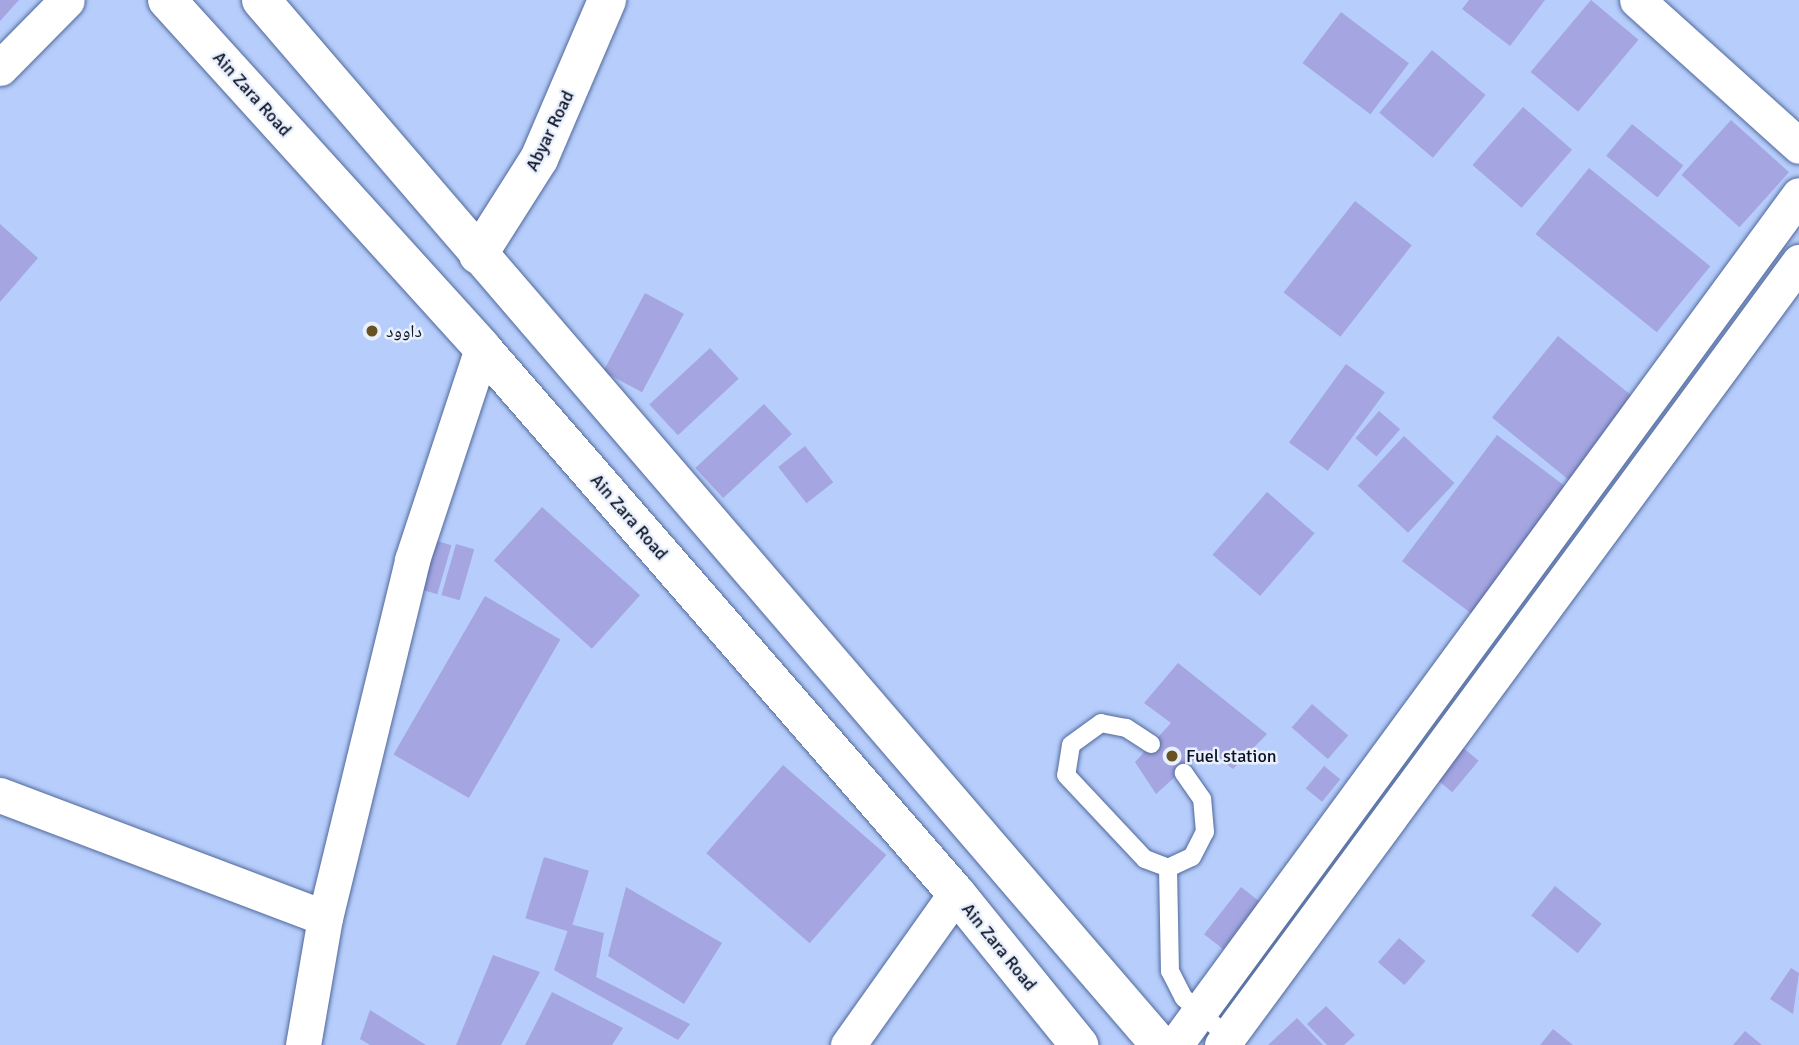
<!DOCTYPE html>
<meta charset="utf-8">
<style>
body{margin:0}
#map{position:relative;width:1799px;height:1045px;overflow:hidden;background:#b7cefc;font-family:Signika,"Noto Naskh Arabic",sans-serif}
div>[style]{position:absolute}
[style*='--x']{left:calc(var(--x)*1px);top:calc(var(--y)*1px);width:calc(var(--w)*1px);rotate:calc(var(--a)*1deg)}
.building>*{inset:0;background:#a5a5e1;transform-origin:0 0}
.roads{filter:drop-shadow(0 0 2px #50689b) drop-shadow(0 0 2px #50689b)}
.lane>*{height:18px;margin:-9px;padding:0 9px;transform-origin:9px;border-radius:9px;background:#fff}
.street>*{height:35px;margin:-17.5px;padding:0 17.5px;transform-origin:17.5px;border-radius:17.5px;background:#fff}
.secondary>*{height:38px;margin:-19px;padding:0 19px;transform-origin:19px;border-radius:19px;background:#fff}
.primary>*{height:38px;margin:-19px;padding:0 19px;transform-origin:19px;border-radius:19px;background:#fff}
.dots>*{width:19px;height:19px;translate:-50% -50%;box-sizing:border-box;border:4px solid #e9effb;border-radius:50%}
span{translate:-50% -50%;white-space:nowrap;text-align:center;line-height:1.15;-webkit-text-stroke:5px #e9effb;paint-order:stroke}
.street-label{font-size:18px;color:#091226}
.poi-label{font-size:18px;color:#091226}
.left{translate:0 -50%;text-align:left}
</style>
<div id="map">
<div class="building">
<i style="clip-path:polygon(0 0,19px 0,0 21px)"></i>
<i style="clip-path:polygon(1469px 0,1545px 0,1510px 46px,1462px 9px)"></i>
<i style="left:1591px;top:0;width:62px;height:94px;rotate:40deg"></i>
<i style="left:1341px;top:12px;width:85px;height:64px;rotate:37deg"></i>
<i style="left:1432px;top:50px;width:70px;height:82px;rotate:40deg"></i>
<i style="left:1523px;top:107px;width:65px;height:77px;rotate:41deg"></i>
<i style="left:1731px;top:120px;width:78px;height:74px;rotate:42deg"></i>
<i style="left:1632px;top:124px;width:66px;height:41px;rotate:39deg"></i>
<i style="left:1589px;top:168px;width:156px;height:85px;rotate:39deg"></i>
<i style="left:1355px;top:201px;width:72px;height:116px;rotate:38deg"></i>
<i style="clip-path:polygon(0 224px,38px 258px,0 302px)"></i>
<i style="left:645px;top:293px;width:44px;height:89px;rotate:28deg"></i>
<i style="left:1558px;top:336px;width:101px;height:105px;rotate:39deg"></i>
<i style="left:710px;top:348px;width:42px;height:83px;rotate:47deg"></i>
<i style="left:1346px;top:364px;width:48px;height:97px;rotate:36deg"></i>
<i style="left:764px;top:404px;width:41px;height:94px;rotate:47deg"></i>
<i style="left:1379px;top:411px;width:28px;height:36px;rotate:41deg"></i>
<i style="left:1497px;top:435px;width:89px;height:158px;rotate:37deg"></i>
<i style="left:1404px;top:436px;width:69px;height:68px;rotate:43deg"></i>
<i style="left:805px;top:446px;width:46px;height:34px;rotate:52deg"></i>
<i style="left:1267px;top:492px;width:63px;height:83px;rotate:41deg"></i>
<i style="left:542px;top:507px;width:132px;height:72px;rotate:42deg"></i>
<i style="left:437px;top:541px;width:15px;height:51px;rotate:16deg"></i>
<i style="left:456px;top:544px;width:19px;height:53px;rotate:16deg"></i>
<i style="left:485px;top:596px;width:87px;height:183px;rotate:30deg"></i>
<i style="clip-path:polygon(1178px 663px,1267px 734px,1233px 769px,1206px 749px,1156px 794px,1135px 762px,1171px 723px,1144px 703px)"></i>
<i style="left:1312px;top:704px;width:48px;height:31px;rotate:41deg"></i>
<i style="left:1461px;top:746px;width:23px;height:41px;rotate:40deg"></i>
<i style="left:783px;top:765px;width:137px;height:117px;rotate:41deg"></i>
<i style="left:1324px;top:766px;width:21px;height:29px;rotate:39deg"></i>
<i style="left:544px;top:857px;width:47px;height:64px;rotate:17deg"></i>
<i style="left:1555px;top:886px;width:60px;height:38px;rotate:39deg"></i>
<i style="clip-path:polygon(626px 887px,722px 943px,684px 1004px,608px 956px)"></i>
<i style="left:1241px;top:887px;width:24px;height:60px;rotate:38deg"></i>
<i style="clip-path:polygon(570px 924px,604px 933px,596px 977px,690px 1024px,678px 1040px,554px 970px)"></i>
<i style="left:1399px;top:938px;width:35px;height:32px;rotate:41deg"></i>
<i style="clip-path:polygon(493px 955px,540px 972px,501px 1045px,456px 1045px)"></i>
<i style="clip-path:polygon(1791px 968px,1799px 973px,1793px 1014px,1770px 999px)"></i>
<i style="clip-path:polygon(552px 992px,623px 1028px,612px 1045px,525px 1045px)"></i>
<i style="clip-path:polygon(1326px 1006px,1355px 1035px,1344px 1045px,1327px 1045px,1307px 1024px)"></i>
<i style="clip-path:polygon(370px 1010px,426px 1045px,370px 1045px,360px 1039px)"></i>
<i style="clip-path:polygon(1297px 1018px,1323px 1045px,1268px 1045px)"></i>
<i style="clip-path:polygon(1553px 1029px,1573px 1045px,1540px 1045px)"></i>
<i style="clip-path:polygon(1745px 1031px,1762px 1045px,1733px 1045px)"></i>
</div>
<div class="roads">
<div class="lane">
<i style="--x:1151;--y:744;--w:30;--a:-147"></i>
<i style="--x:1126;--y:728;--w:25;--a:-169"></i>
<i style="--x:1101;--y:723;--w:37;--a:144"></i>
<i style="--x:1071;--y:745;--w:30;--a:99"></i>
<i style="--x:1066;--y:775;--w:115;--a:46.8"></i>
<i style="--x:1145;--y:859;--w:25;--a:21"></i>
<i style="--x:1168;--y:868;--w:26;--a:-25"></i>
<i style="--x:1192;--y:857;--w:28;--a:-63"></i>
<i style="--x:1205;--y:832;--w:33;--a:-95"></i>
<i style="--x:1202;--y:799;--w:32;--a:-125"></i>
<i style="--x:1168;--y:868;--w:103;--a:88.9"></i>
<i style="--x:1170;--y:971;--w:30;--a:63"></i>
<i style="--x:1184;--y:998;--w:59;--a:41.6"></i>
</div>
<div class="street">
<i style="--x:1637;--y:0;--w:218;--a:42"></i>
<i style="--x:0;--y:68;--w:95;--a:-45.4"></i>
<i style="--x:0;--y:795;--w:347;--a:20.7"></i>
<i style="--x:303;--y:1045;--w:129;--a:-80.2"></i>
<i style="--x:325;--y:918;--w:368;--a:-76.3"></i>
<i style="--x:412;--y:560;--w:223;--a:-71.7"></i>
<i style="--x:848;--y:1045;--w:186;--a:-54.6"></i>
<i style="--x:1175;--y:1045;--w:1054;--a:-53.72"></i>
<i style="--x:1222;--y:1045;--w:973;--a:-53.61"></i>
</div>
<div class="secondary">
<i style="--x:478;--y:255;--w:114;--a:-57.6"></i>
<i style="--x:539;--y:159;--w:173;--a:-66.8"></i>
</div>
<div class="primary">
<i style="--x:167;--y:0;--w:469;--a:47.8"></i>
<i style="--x:482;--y:348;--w:722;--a:48.99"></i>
<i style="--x:956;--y:893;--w:196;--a:51"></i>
<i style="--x:261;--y:0;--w:1378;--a:49.3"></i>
</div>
</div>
<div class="dots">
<i style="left:372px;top:331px;background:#695222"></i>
<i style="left:1172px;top:756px;background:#695222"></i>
</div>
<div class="street-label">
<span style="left:252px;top:94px;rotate:48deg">Ain Zara Road</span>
<span style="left:550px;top:131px;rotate:-64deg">Abyar Road</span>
<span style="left:629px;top:517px;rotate:49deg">Ain Zara Road</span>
<span style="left:999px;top:947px;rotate:51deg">Ain Zara Road</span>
</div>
<div class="poi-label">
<span class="left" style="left:386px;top:331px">داوود</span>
<span class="left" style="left:1186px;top:756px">Fuel station</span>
</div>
</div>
